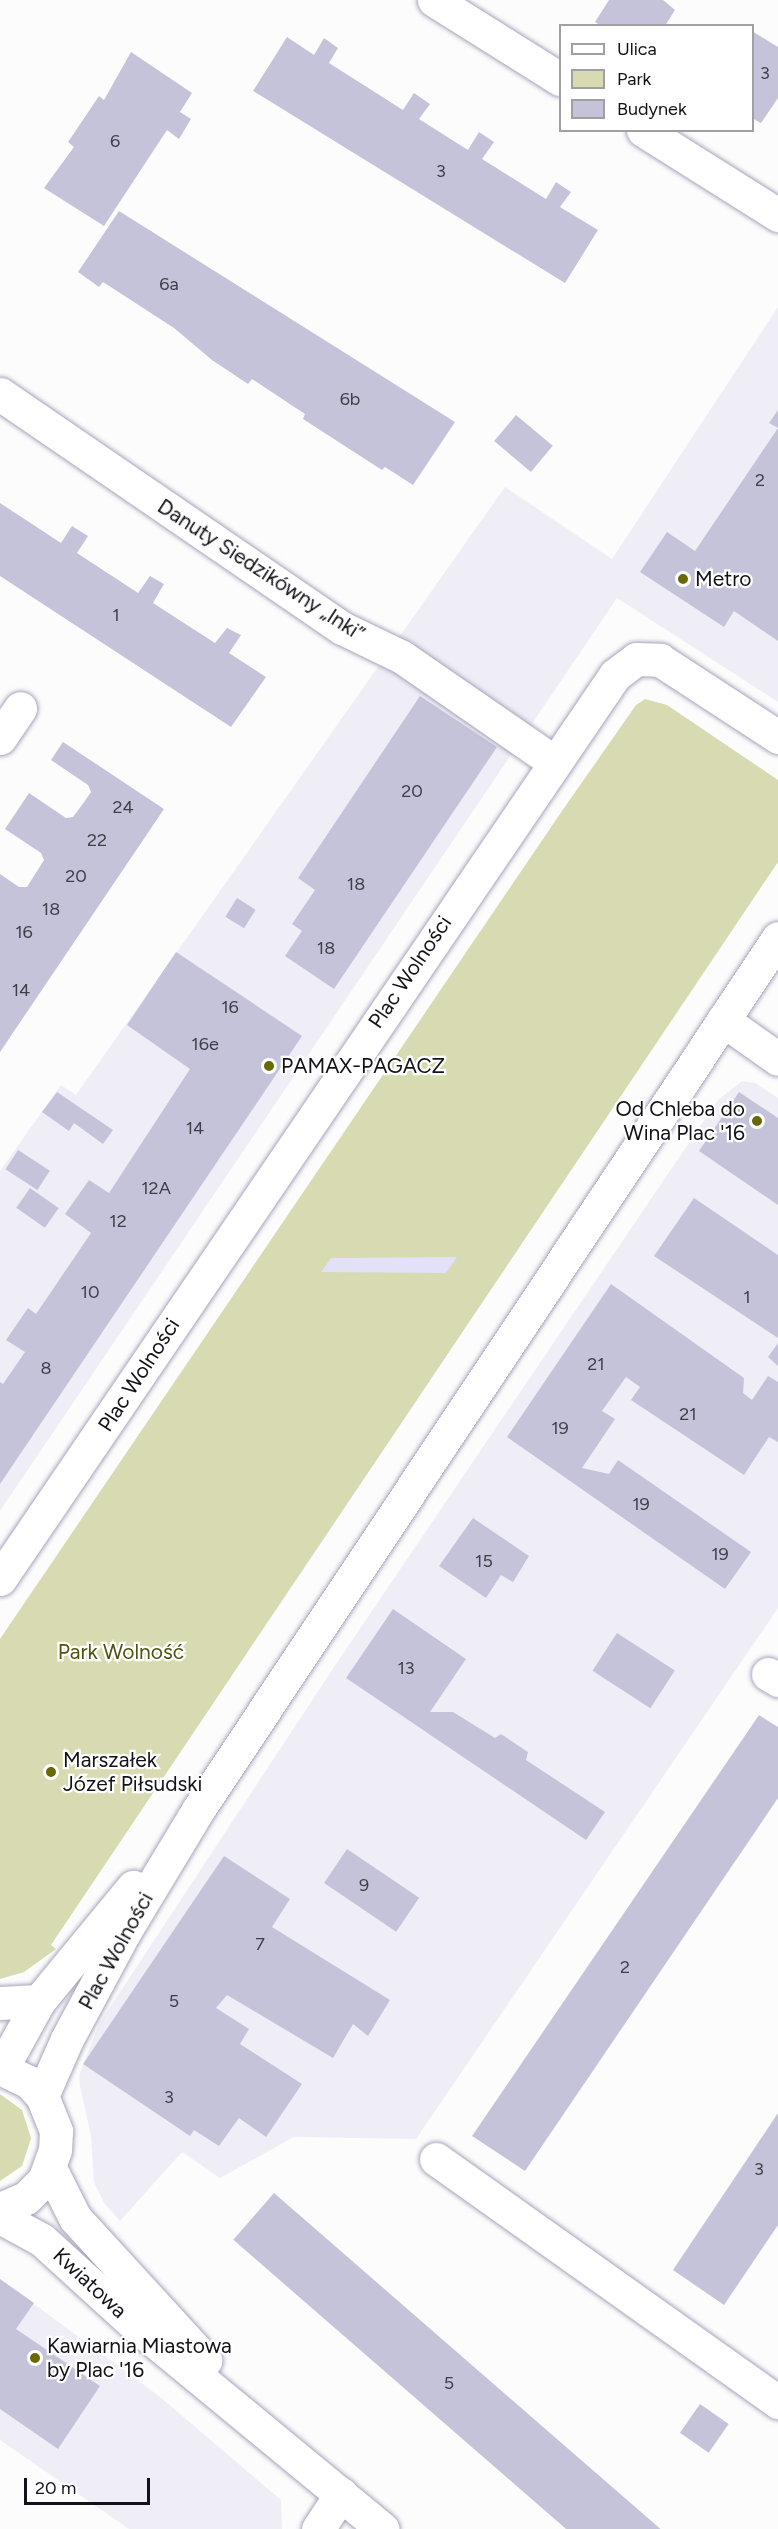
<!DOCTYPE html>
<meta charset="utf-8">
<style>
body{margin:0}
#map{position:relative;width:778px;height:2529px;overflow:hidden;background:#fcfcfc;font-family:Figtree,sans-serif}
div>[style]{position:absolute}
[style*='--x']{left:calc(var(--x)*1px);top:calc(var(--y)*1px);width:calc(var(--w)*1px);rotate:calc(var(--a)*1deg)}
.built>*{inset:0;background:#efeef6}
.green>*{inset:0;background:#d8dab1}
.water>*{inset:0;background:#e3e1f7}
.building>*{inset:0;background:#c5c3da;transform-origin:0 0}
.roads{filter:drop-shadow(0 0 2px #a7a5bc) drop-shadow(0 0 2px #a7a5bc)}
.minor>*{height:33px;margin:-16.5px;padding:0 16.5px;transform-origin:16.5px;border-radius:16.5px;background:#fff}
.dots>*{width:16px;height:16px;translate:-50% -50%;box-sizing:border-box;border:3px solid #fff;border-radius:50%}
span{translate:-50% -50%;white-space:nowrap;text-align:center;line-height:1.15;-webkit-text-stroke:4.5px #fff;paint-order:stroke}
.number-label{font-size:18px;color:#3f3e49}
.number-label span{-webkit-text-stroke-width:0}
.street-label{font-size:21px;color:#121219}
.poi-label{font-size:21px;color:#121219}
.left{translate:0 -50%;text-align:left}
.right{translate:-100% -50%;text-align:right}
.park-label{font-size:21px;color:#515212}
.legend{position:absolute;left:559px;top:24px;width:195px;height:108px;box-sizing:border-box;background:#fff;border:2px solid #a0a0a3;margin:0;padding:8px 10px;list-style:none;font-size:18px;color:#121219}
.legend li{display:flex;align-items:center;gap:12px;height:30px}
.legend b{width:30px;border:2px solid #a0a0a3}
.scale{position:absolute;left:24px;top:2478px;width:126px;height:27px;box-sizing:border-box;border:3px solid #121219;border-top:0;padding-left:8px;font-size:18px;line-height:21px;white-space:nowrap;color:#121219;-webkit-text-stroke:4px #fff;paint-order:stroke}
</style>
<div id="map">
<div class="built">
<i style="clip-path:polygon(778px 307px,778px 702px,617px 598px,0 1511px,0 1171px,61px 1085px,76px 1095px,505px 487px,612px 559px)"></i>
<i style="clip-path:polygon(742px 1081px,755px 1083px,778px 1098px,778px 1608px,416px 2139px,294px 2137px,220px 2178px,182px 2152px,120px 2221px,104px 2203px,94px 2182px,91px 2136px,80px 2086px,79px 2075px,99px 2024px,336px 1664px,718px 1100px)"></i>
<i style="clip-path:polygon(0 2279px,159px 2396px,281px 2500px,282px 2529px,129px 2529px,0 2440px)"></i>
</div>
<div class="green">
<i style="clip-path:polygon(645px 699px,667px 705px,778px 780px,778px 862px,51px 1945px,56px 1949px,24px 1972px,0 1979px,0 1639px,562px 811px,636px 705px)"></i>
<i style="clip-path:polygon(0 2094px,22px 2110px,31px 2138px,22px 2166px,0 2181px)"></i>
</div>
<div class="water">
<i style="clip-path:polygon(457px 1257px,446px 1273px,321px 1272px,331px 1258px)"></i>
</div>
<div class="building">
<i style="clip-path:polygon(609px 0,663px 0,675px 10px,665px 26px,601px 26px,595px 22px)"></i>
<i style="clip-path:polygon(752px 31px,778px 47px,778px 98px,761px 123px,752px 118px)"></i>
<i style="clip-path:polygon(287px 37px,314px 55px,324px 38px,338px 48px,329px 63px,403px 110px,414px 93px,430px 104px,419px 119px,468px 150px,479px 132px,494px 142px,482px 159px,546px 199px,556px 182px,571px 192px,560px 207px,598px 230px,565px 283px,253px 91px)"></i>
<i style="clip-path:polygon(131px 52px,192px 93px,180px 112px,191px 119px,179px 139px,167px 130px,104px 226px,44px 188px,74px 147px,68px 142px,99px 96px,104px 100px)"></i>
<i style="clip-path:polygon(119px 211px,455px 422px,413px 485px,385px 467px,382px 470px,303px 419px,305px 414px,252px 379px,248px 384px,212px 360px,174px 328px,103px 282px,99px 287px,78px 272px)"></i>
<i style="clip-path:polygon(778px 410px,778px 641px,734px 611px,724px 627px,640px 572px,667px 532px,695px 551px,778px 428px,769px 423px)"></i>
<i style="left:516px;top:415px;width:48px;height:34px;rotate:40deg"></i>
<i style="clip-path:polygon(0 503px,61px 543px,72px 526px,88px 536px,77px 553px,138px 593px,150px 576px,164px 584px,153px 603px,215px 643px,227px 628px,241px 635px,229px 653px,266px 677px,231px 727px,0 576px)"></i>
<i style="clip-path:polygon(420px 696px,497px 747px,334px 989px,285px 956px,302px 931px,292px 924px,315px 890px,298px 878px)"></i>
<i style="clip-path:polygon(63px 742px,164px 809px,0 1052px,0 874px,19px 887px,27px 887px,44px 860px,41px 853px,5px 829px,29px 793px,66px 818px,73px 817px,82px 805px,91px 792px,88px 785px,51px 760px)"></i>
<i style="left:237px;top:898px;width:22px;height:22px;rotate:32deg"></i>
<i style="clip-path:polygon(176px 952px,302px 1036px,0 1484px,0 1382px,3px 1384px,25px 1352px,6px 1340px,28px 1308px,36px 1314px,91px 1233px,65px 1214px,89px 1180px,109px 1193px,190px 1069px,127px 1025px)"></i>
<i style="clip-path:polygon(57px 1092px,113px 1130px,103px 1144px,74px 1123px,69px 1131px,42px 1112px)"></i>
<i style="clip-path:polygon(739px 1092px,778px 1118px,778px 1205px,699px 1151px)"></i>
<i style="left:18px;top:1150px;width:38px;height:23px;rotate:33deg"></i>
<i style="left:30px;top:1188px;width:35px;height:24px;rotate:35deg"></i>
<i style="clip-path:polygon(694px 1198px,778px 1255px,778px 1338px,654px 1256px)"></i>
<i style="clip-path:polygon(611px 1284px,744px 1378px,743px 1393px,752px 1400px,768px 1376px,778px 1382px,778px 1442px,769px 1437px,744px 1475px,631px 1400px,640px 1387px,626px 1377px,602px 1411px,615px 1419px,582px 1468px,609px 1474px,618px 1460px,751px 1552px,725px 1589px,507px 1437px)"></i>
<i style="clip-path:polygon(778px 1343px,778px 1366px,768px 1357px)"></i>
<i style="clip-path:polygon(473px 1518px,529px 1556px,513px 1582px,501px 1575px,486px 1598px,439px 1566px)"></i>
<i style="clip-path:polygon(393px 1609px,466px 1659px,430px 1712px,453px 1712px,495px 1738px,501px 1734px,528px 1752px,526px 1760px,605px 1812px,586px 1840px,346px 1678px)"></i>
<i style="left:617px;top:1633px;width:69px;height:45px;rotate:33deg"></i>
<i style="clip-path:polygon(759px 1715px,778px 1727px,778px 1798px,525px 2171px,472px 2136px)"></i>
<i style="left:347px;top:1849px;width:87px;height:41px;rotate:34deg"></i>
<i style="clip-path:polygon(224px 1856px,290px 1899px,272px 1927px,390px 2000px,368px 2036px,353px 2024px,333px 2058px,227px 1995px,216px 2008px,249px 2029px,240px 2044px,302px 2084px,266px 2137px,239px 2118px,219px 2146px,194px 2130px,190px 2136px,83px 2064px)"></i>
<i style="clip-path:polygon(778px 2113px,778px 2225px,724px 2305px,673px 2270px)"></i>
<i style="left:274px;top:2193px;width:513px;height:62px;rotate:41deg"></i>
<i style="clip-path:polygon(0 2279px,34px 2303px,16px 2329px,100px 2386px,58px 2449px,0 2409px)"></i>
<i style="left:700px;top:2404px;width:35px;height:35px;rotate:35deg"></i>
</div>
<div class="roads">
<div class="minor">
<i style="--x:434;--y:0;--w:149;--a:32.1"></i>
<i style="--x:643;--y:130;--w:160;--a:32.2"></i>
<i style="--x:0;--y:394;--w:414;--a:34.4"></i>
<i style="--x:342;--y:628;--w:67;--a:25.8"></i>
<i style="--x:402;--y:657;--w:185;--a:34.6"></i>
<i style="--x:0;--y:738;--w:36;--a:-56"></i>
<i style="--x:723;--y:1020;--w:67;--a:35.3"></i>
<i style="--x:0;--y:1579;--w:1093;--a:-55.77"></i>
<i style="--x:615;--y:675;--w:26;--a:-37"></i>
<i style="--x:636;--y:659;--w:24;--a:2"></i>
<i style="--x:660;--y:660;--w:141;--a:33.1"></i>
<i style="--x:768;--y:1674;--w:12;--a:31"></i>
<i style="--x:0;--y:2003;--w:39;--a:-3"></i>
<i style="--x:0;--y:2068;--w:32;--a:26"></i>
<i style="--x:29;--y:2082;--w:19;--a:47"></i>
<i style="--x:42;--y:2096;--w:38;--a:68"></i>
<i style="--x:56;--y:2131;--w:19;--a:93"></i>
<i style="--x:55;--y:2150;--w:32;--a:110"></i>
<i style="--x:44;--y:2180;--w:25;--a:135"></i>
<i style="--x:26;--y:2198;--w:28;--a:157"></i>
<i style="--x:2;--y:2068;--w:77;--a:-61.1"></i>
<i style="--x:39;--y:2001;--w:148;--a:-50.5"></i>
<i style="--x:42;--y:2096;--w:62;--a:-66.3"></i>
<i style="--x:67;--y:2039;--w:123;--a:-61.8"></i>
<i style="--x:125;--y:1931;--w:141;--a:-58.9"></i>
<i style="--x:198;--y:1810;--w:1047;--a:-56.37"></i>
<i style="--x:436;--y:2159;--w:420;--a:35.4"></i>
<i style="--x:50;--y:2168;--w:56;--a:63.4"></i>
<i style="--x:75;--y:2218;--w:193;--a:47.5"></i>
<i style="--x:0;--y:2217;--w:48;--a:28.7"></i>
<i style="--x:42;--y:2240;--w:134;--a:42.3"></i>
<i style="--x:141;--y:2330;--w:313;--a:39.5"></i>
<i style="--x:318;--y:2529;--w:42;--a:-56.7"></i>
</div>
</div>
<div class="dots">
<i style="left:683px;top:579px;background:#686905"></i>
<i style="left:269px;top:1066px;background:#686905"></i>
<i style="left:757px;top:1121px;background:#686905"></i>
<i style="left:51px;top:1772px;background:#686905"></i>
<i style="left:35px;top:2358px;background:#686905"></i>
</div>
<div class="number-label">
<span style="left:765px;top:73px">3</span>
<span style="left:115px;top:141px">6</span>
<span style="left:441px;top:171px">3</span>
<span style="left:169px;top:284px">6a</span>
<span style="left:350px;top:399px">6b</span>
<span style="left:760px;top:480px">2</span>
<span style="left:116px;top:615px">1</span>
<span style="left:412px;top:791px">20</span>
<span style="left:123px;top:807px">24</span>
<span style="left:97px;top:840px">22</span>
<span style="left:76px;top:876px">20</span>
<span style="left:356px;top:884px">18</span>
<span style="left:51px;top:909px">18</span>
<span style="left:24px;top:932px">16</span>
<span style="left:326px;top:948px">18</span>
<span style="left:21px;top:990px">14</span>
<span style="left:230px;top:1007px">16</span>
<span style="left:205px;top:1044px">16e</span>
<span style="left:195px;top:1128px">14</span>
<span style="left:156px;top:1188px">12A</span>
<span style="left:118px;top:1221px">12</span>
<span style="left:90px;top:1292px">10</span>
<span style="left:747px;top:1297px">1</span>
<span style="left:596px;top:1364px">21</span>
<span style="left:46px;top:1368px">8</span>
<span style="left:688px;top:1414px">21</span>
<span style="left:560px;top:1428px">19</span>
<span style="left:641px;top:1504px">19</span>
<span style="left:720px;top:1554px">19</span>
<span style="left:484px;top:1561px">15</span>
<span style="left:406px;top:1668px">13</span>
<span style="left:364px;top:1885px">9</span>
<span style="left:260px;top:1944px">7</span>
<span style="left:625px;top:1967px">2</span>
<span style="left:174px;top:2001px">5</span>
<span style="left:169px;top:2097px">3</span>
<span style="left:759px;top:2169px">3</span>
<span style="left:449px;top:2383px">5</span>
</div>
<div class="street-label">
<span style="left:261px;top:570px;rotate:33deg">Danuty Siedzikówny „Inki”</span>
<span style="left:410px;top:972px;rotate:-56deg">Plac Wolności</span>
<span style="left:139px;top:1375px;rotate:-57deg">Plac Wolności</span>
<span style="left:116px;top:1951px;rotate:-61deg">Plac Wolności</span>
<span style="left:90px;top:2283px;rotate:43deg">Kwiatowa</span>
</div>
<div class="poi-label">
<span class="left" style="left:695px;top:579px">Metro</span>
<span class="left" style="left:281px;top:1066px">PAMAX-PAGACZ</span>
<span class="right" style="left:745px;top:1121px">Od Chleba do<br>Wina Plac '16</span>
<span class="left" style="left:63px;top:1772px">Marszałek<br>Józef Piłsudski</span>
<span class="left" style="left:47px;top:2358px">Kawiarnia Miastowa<br>by Plac '16</span>
</div>
<div class="park-label">
<span style="left:121px;top:1652px">Park Wolność</span>
</div>
<ul class="legend">
<li><b style="height:8px;background:#fff"></b>Ulica</li>
<li><b style="height:16px;background:#d8dab1"></b>Park</li>
<li><b style="height:16px;background:#c5c3da"></b>Budynek</li>
</ul>
<div class="scale">20 m</div>
</div>
